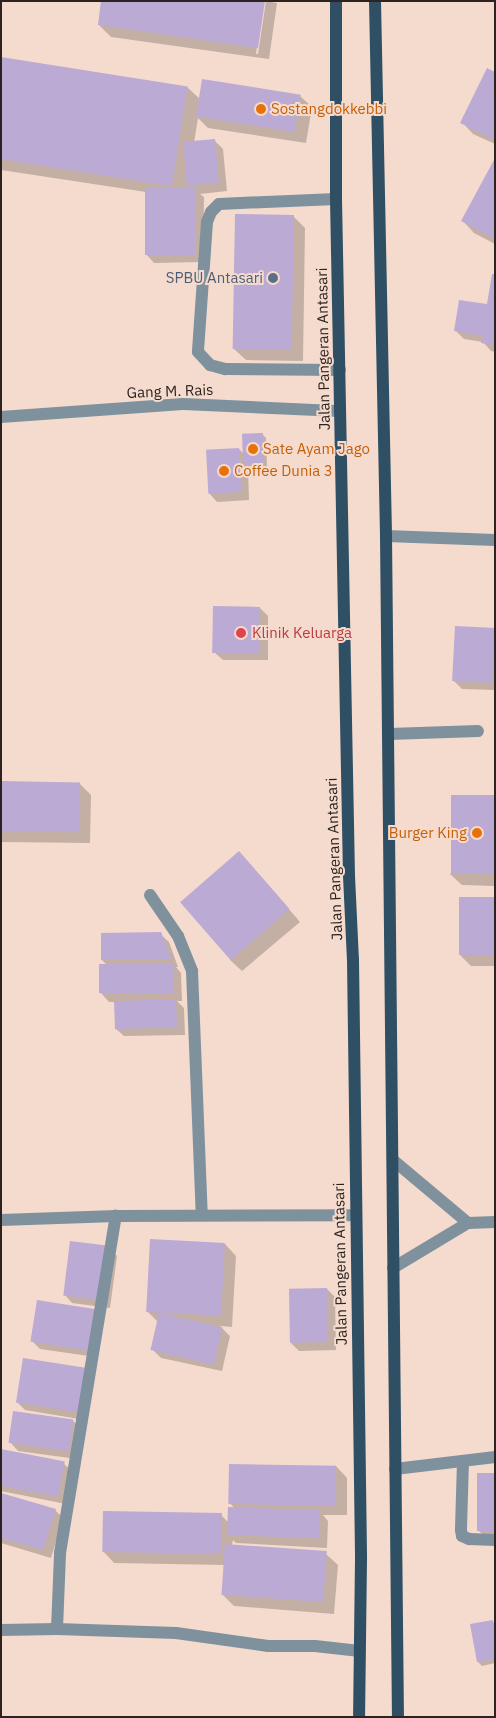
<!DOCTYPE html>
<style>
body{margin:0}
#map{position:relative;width:496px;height:1718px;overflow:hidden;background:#f5dbce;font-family:"IBM Plex Sans",sans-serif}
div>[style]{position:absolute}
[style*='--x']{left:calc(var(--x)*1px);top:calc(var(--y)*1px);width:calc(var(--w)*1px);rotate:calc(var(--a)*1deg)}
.shadow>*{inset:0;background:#0003}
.building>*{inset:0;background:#baaad4;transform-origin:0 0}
.service>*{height:12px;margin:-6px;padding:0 6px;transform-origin:6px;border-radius:6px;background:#7f919d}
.minor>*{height:12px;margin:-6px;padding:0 6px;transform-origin:6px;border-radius:6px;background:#7f919d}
.tertiary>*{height:12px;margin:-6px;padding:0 6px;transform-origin:6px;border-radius:6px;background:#7f919d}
.primary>*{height:12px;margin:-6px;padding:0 6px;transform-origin:6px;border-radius:6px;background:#2f4f64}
.dots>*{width:14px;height:14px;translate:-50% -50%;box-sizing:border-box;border:2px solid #f5dbce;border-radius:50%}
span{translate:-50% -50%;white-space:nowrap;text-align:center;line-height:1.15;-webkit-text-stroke:4px #f5dbce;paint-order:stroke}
.food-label{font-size:15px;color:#c56008}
.left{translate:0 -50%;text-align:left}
.right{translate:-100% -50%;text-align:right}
.service-label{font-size:15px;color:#4e5e75}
.street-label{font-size:15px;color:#2c231e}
.health-label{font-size:15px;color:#be3a42}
.frame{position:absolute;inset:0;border:2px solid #2c231e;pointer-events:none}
</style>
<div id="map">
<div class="shadow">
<i style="clip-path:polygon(263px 1px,256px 54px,258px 54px,266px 1px,277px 3px,269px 59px,111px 37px,99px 25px)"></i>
<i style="clip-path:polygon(1px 58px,187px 87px,200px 99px,300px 96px,312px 107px,306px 143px,208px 128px,198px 118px,194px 143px,215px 141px,223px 149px,227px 191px,200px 194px,204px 197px,203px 262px,154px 263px,146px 254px,146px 192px,1px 170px)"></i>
<i style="clip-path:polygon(495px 73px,495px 144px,473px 134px,462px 122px)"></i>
<i style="clip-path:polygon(495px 161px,495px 244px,474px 233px,463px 221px)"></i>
<i style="clip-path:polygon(293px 216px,305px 228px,303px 361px,246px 360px,234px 349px)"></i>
<i style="clip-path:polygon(495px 276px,495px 352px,491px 351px,483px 342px,464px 339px,455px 330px,488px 306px)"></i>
<i style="clip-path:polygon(262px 434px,266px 438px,267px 468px,248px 469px,249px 500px,217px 502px,209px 493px,239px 449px,244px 454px)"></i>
<i style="clip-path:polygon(260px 608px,268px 616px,268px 660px,223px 660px,214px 652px)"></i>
<i style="clip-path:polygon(495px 629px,495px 690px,462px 689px,453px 680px)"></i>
<i style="clip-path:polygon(1px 782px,80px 784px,91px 795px,90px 843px,1px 842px)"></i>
<i style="clip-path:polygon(495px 796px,495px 886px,462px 885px,450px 874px)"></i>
<i style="clip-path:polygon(250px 864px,300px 922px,242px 971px,230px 960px)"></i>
<i style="clip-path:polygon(495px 899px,495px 966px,471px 966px,459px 954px)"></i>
<i style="clip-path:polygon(160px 934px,169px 942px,178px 967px,176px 967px,181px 973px,182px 1001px,177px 1001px,184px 1008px,185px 1035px,124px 1036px,115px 1028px,115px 1002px,109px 1002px,101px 993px,108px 966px,102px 960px)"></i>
<i style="clip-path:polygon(225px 1244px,236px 1256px,232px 1327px,220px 1326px,230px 1336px,222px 1371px,161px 1358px,153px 1350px,159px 1323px,147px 1311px)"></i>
<i style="clip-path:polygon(108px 1247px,117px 1256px,110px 1308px,72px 1303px,64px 1294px)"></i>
<i style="clip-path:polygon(327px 1289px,335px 1297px,336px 1350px,299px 1351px,291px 1343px)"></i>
<i style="clip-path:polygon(93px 1310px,102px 1318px,96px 1357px,40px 1349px,32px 1341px)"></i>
<i style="clip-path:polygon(84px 1369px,85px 1420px,25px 1410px,17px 1402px)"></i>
<i style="clip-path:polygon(73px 1421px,81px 1429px,77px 1459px,18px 1451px,10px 1442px)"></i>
<i style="clip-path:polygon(1px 1450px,64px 1464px,73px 1472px,66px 1504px,1px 1491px)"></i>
<i style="clip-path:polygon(336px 1466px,347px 1478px,347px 1515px,323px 1515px,328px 1521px,327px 1548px,236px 1543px,233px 1540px,232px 1545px,326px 1554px,338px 1565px,334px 1614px,234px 1606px,222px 1594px,225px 1565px,114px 1563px,103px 1551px,221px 1515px,228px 1522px,235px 1509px,230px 1503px)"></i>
<i style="clip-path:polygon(495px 1474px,495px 1538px,487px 1539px,478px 1530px)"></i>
<i style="clip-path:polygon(1px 1494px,55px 1510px,63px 1518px,51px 1558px,1px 1543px)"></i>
<i style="clip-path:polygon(493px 1622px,495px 1624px,495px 1663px,482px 1666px,478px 1662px)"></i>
</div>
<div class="building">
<i style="clip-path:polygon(101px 1px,265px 1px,258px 48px,98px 25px)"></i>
<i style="left:1px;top:57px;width:189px;height:101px;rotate:9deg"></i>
<i style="clip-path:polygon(487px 68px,495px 72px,495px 140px,460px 123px)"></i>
<i style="left:202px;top:79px;width:100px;height:38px;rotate:9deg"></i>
<i style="left:215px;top:139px;width:44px;height:32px;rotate:85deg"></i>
<i style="clip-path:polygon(495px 158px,495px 239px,461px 221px)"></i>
<i style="left:145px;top:188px;width:51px;height:67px"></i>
<i style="left:235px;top:214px;width:59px;height:135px;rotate:1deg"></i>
<i style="clip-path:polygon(492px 274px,495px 274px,495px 345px,481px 343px,483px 336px,454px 331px,459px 300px,487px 304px)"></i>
<i style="left:263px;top:433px;width:31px;height:21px;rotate:88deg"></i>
<i style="left:239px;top:448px;width:44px;height:33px;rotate:87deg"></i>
<i style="left:213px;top:606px;width:47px;height:47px;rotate:1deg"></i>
<i style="left:455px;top:626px;width:40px;height:55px;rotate:3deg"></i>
<i style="left:1px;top:781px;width:79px;height:50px;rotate:1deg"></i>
<i style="left:451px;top:795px;width:44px;height:79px"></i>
<i style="left:239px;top:851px;width:77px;height:78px;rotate:49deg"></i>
<i style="left:459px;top:897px;width:36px;height:58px"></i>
<i style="clip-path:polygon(161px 932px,171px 959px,101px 960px,101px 933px)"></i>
<i style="left:174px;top:964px;width:29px;height:75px;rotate:90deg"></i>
<i style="left:176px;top:999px;width:28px;height:62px;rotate:88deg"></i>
<i style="left:150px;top:1239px;width:75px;height:73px;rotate:3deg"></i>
<i style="left:70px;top:1241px;width:39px;height:55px;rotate:7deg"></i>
<i style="left:327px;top:1288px;width:54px;height:38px;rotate:89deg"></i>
<i style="left:37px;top:1300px;width:58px;height:42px;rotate:9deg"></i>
<i style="left:159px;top:1313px;width:65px;height:38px;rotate:13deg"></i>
<i style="left:23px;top:1358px;width:63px;height:45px;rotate:9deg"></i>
<i style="left:13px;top:1411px;width:61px;height:32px;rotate:8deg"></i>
<i style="left:1px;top:1449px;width:65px;height:36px;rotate:11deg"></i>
<i style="left:229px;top:1464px;width:107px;height:40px;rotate:1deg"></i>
<i style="left:477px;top:1473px;width:18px;height:58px"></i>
<i style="clip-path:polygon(1px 1493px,56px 1509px,43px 1550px,1px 1538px)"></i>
<i style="left:228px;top:1507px;width:92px;height:28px;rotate:2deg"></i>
<i style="left:103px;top:1511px;width:119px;height:41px;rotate:1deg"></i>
<i style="left:225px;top:1544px;width:102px;height:51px;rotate:4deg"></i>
<i style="clip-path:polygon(493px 1620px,495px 1659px,477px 1662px,470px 1624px)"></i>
</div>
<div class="service">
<i style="--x:336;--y:199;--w:117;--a:177.6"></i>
<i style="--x:219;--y:204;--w:11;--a:135"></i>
<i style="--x:211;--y:212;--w:11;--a:112"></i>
<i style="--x:207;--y:222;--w:130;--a:94"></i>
<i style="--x:198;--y:352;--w:18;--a:47"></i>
<i style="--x:210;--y:365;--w:16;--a:15"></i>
<i style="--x:225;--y:369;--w:115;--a:0.5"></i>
<i style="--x:389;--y:734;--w:89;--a:-1.9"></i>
<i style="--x:463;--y:1461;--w:69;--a:91.7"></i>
<i style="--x:461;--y:1530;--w:6;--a:81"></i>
<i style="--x:462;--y:1536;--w:8;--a:23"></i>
<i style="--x:469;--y:1539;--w:26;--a:2"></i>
<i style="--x:395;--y:1469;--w:101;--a:-6.8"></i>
</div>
<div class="minor">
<i style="--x:1;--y:417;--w:182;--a:-4.1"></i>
<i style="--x:183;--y:404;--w:157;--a:2.6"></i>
<i style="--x:386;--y:536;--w:109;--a:2.1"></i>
<i style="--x:150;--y:895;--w:50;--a:55.7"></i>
<i style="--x:178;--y:936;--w:38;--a:68"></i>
<i style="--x:192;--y:971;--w:244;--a:87.7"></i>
<i style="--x:57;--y:1629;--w:76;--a:-87.7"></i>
<i style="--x:60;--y:1553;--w:342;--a:-80.6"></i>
<i style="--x:1;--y:1630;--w:56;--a:-1"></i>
<i style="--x:57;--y:1629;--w:119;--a:1.9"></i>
<i style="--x:176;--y:1633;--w:93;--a:8"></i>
<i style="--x:268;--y:1646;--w:47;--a:0"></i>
<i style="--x:315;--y:1646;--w:45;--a:6.3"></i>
</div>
<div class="tertiary">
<i style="--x:393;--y:1160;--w:98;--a:40"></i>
<i style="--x:1;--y:1220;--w:115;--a:-2"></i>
<i style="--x:116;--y:1216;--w:239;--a:-0.2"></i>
<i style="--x:393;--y:1268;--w:87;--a:-31"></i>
<i style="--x:468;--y:1223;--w:27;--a:-2"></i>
</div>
<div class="primary">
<i style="--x:336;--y:1;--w:198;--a:90"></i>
<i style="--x:336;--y:199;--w:677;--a:88.9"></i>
<i style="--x:349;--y:876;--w:84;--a:87.3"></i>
<i style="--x:353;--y:960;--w:599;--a:89.23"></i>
<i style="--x:361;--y:1559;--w:158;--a:90.7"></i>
<i style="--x:375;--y:1;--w:535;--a:88.82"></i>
<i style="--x:386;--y:536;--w:1181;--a:89.42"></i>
</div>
<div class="dots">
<i style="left:261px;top:109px;background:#e8710a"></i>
<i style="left:273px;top:278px;background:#5c6f8a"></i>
<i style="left:253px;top:449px;background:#e8710a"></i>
<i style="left:224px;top:471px;background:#e8710a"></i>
<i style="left:241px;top:633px;background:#e0444e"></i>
<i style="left:477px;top:833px;background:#e8710a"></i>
</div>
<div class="food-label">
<span class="left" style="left:271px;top:109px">Sostangdokkebbi</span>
<span class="left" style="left:263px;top:449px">Sate Ayam Jago</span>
<span class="left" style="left:234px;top:471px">Coffee Dunia 3</span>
<span class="right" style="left:467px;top:833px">Burger King</span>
</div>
<div class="service-label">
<span class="right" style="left:263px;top:278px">SPBU Antasari</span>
</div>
<div class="street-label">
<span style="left:323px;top:349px;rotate:-91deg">Jalan Pangeran Antasari</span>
<span style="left:170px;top:391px;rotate:-2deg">Gang M. Rais</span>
<span style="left:334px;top:859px;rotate:-92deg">Jalan Pangeran Antasari</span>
<span style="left:340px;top:1264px;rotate:-91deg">Jalan Pangeran Antasari</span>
</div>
<div class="health-label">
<span class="left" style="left:252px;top:633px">Klinik Keluarga</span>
</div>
<div class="frame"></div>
</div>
